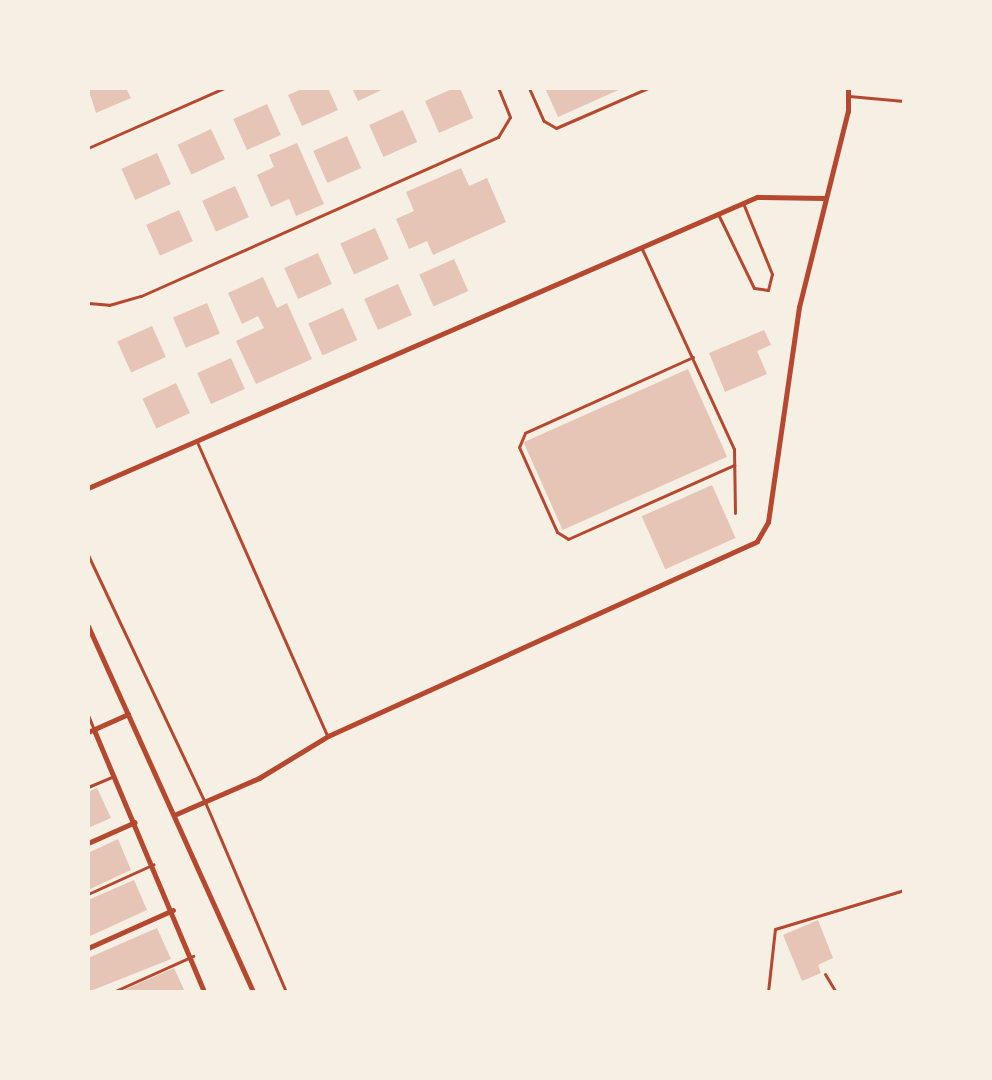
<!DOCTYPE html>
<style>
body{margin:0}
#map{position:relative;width:992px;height:1080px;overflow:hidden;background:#f6efe4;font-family:Georgia,serif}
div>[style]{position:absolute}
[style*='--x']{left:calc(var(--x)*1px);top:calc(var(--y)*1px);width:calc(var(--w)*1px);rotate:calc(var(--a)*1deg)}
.building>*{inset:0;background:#e6c5b7;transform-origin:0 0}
.service>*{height:3px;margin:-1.5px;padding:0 1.5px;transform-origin:1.5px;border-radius:1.5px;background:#b5482f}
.minor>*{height:5px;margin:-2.5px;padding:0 2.5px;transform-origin:2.5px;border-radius:2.5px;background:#b5482f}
span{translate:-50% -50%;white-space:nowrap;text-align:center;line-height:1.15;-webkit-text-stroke:8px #f6efe4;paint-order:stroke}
.frame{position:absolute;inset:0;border:90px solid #f6efe4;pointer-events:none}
</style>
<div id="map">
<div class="building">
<i style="clip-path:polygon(88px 88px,126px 88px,131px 98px,96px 113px)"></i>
<i style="clip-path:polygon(304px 88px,328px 88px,338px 110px,302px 126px,288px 95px)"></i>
<i style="clip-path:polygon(352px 88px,386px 88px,358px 101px)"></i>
<i style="clip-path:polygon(454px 88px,460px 88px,473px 118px,439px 133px,425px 101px)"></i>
<i style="clip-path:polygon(545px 88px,623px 88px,558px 117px)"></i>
<i style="left:267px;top:104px;width:34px;height:37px;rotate:66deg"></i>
<i style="left:403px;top:110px;width:35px;height:37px;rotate:66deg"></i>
<i style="left:211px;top:129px;width:33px;height:37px;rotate:65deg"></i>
<i style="left:347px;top:136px;width:35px;height:37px;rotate:66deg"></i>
<i style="clip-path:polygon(297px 143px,324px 204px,296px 216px,289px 199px,271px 207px,257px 175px,274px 167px,269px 155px)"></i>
<i style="left:157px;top:153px;width:34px;height:39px;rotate:66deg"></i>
<i style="clip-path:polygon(461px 168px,469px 186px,487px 178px,506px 222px,433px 255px,427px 241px,409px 249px,396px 219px,414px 211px,406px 192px)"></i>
<i style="left:235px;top:186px;width:34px;height:36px;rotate:66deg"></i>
<i style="left:179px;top:210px;width:34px;height:36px;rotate:66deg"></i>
<i style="left:375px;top:228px;width:34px;height:38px;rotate:66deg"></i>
<i style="left:318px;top:253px;width:34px;height:37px;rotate:66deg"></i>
<i style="left:454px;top:259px;width:35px;height:38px;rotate:66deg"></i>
<i style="clip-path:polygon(263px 277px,277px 308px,287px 303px,312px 359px,256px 384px,236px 341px,264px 328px,258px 316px,242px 324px,228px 293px)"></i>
<i style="left:398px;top:284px;width:34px;height:37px;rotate:66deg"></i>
<i style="left:207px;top:303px;width:33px;height:37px;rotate:67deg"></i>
<i style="left:343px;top:308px;width:35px;height:38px;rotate:66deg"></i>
<i style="left:152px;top:326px;width:34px;height:38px;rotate:66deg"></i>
<i style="clip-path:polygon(764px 330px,771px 345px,757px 351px,767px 374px,725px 392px,709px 353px)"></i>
<i style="left:231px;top:358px;width:34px;height:37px;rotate:66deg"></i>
<i style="left:688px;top:369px;width:96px;height:180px;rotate:66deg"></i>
<i style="left:176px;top:383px;width:33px;height:37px;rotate:65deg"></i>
<i style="left:712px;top:485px;width:58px;height:77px;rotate:66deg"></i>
<i style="clip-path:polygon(97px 788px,111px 818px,88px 828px,88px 792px)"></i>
<i style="clip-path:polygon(118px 839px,131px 870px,88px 890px,88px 853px)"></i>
<i style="clip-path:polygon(134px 880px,147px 910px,88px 937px,88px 900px)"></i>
<i style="clip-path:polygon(818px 920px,833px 958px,818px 965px,821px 973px,802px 981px,783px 935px)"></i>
<i style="clip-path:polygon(157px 928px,171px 959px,88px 992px,88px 958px)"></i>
<i style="clip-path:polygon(174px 968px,185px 992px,119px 992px)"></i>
</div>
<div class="service">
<i style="--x:529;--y:88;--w:36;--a:66"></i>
<i style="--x:544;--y:121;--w:14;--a:30"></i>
<i style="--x:556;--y:128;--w:100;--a:-23.5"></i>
<i style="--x:849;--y:96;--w:55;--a:5.2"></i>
<i style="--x:88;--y:148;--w:149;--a:-23.8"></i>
<i style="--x:88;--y:191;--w:93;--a:90"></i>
<i style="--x:718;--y:214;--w:82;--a:64.1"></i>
<i style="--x:754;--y:288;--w:14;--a:8"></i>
<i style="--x:768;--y:290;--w:16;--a:-76"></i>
<i style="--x:772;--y:274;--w:77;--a:-112.2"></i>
<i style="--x:642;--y:249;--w:220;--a:65.3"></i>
<i style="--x:734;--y:449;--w:64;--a:89.1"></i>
<i style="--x:88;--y:303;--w:21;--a:5"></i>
<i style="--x:109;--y:305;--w:33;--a:-16"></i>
<i style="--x:141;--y:296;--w:391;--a:-24"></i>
<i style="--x:498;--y:137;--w:23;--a:-59"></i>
<i style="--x:510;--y:117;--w:31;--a:-112"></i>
<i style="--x:693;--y:357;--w:184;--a:155.7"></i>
<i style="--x:525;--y:433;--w:15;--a:113"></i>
<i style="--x:519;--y:447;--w:93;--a:65.9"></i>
<i style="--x:557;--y:532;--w:13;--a:32"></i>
<i style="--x:568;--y:539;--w:182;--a:-24"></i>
<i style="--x:197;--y:442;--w:321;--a:66.1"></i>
<i style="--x:88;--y:555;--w:273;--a:64.7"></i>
<i style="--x:205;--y:802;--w:207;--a:66.9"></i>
<i style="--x:88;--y:715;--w:16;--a:68"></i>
<i style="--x:88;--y:787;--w:28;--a:-23"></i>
<i style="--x:88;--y:894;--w:72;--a:-24.4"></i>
<i style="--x:825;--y:974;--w:21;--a:59"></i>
<i style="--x:113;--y:992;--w:88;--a:-24.2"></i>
<i style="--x:768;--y:992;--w:63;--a:-83.7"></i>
<i style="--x:775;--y:929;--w:135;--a:-16.8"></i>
</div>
<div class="minor">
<i style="--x:88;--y:488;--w:730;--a:-23.51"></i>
<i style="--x:757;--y:197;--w:67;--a:0.9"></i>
<i style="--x:88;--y:626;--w:401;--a:65.7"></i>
<i style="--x:94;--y:730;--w:284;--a:67.2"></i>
<i style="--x:88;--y:732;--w:44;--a:-24.2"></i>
<i style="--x:174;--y:815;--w:93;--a:-23.5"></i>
<i style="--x:259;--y:778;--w:81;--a:-31.3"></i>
<i style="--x:328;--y:736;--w:471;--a:-24.4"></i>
<i style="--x:757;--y:541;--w:22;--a:-60"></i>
<i style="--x:768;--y:522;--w:217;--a:-81.8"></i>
<i style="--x:799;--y:307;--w:202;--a:-76"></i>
<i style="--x:848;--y:111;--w:23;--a:-90"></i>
<i style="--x:88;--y:843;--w:51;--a:-24.1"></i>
<i style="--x:88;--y:948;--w:93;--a:-24.1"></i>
</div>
<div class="frame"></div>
</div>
